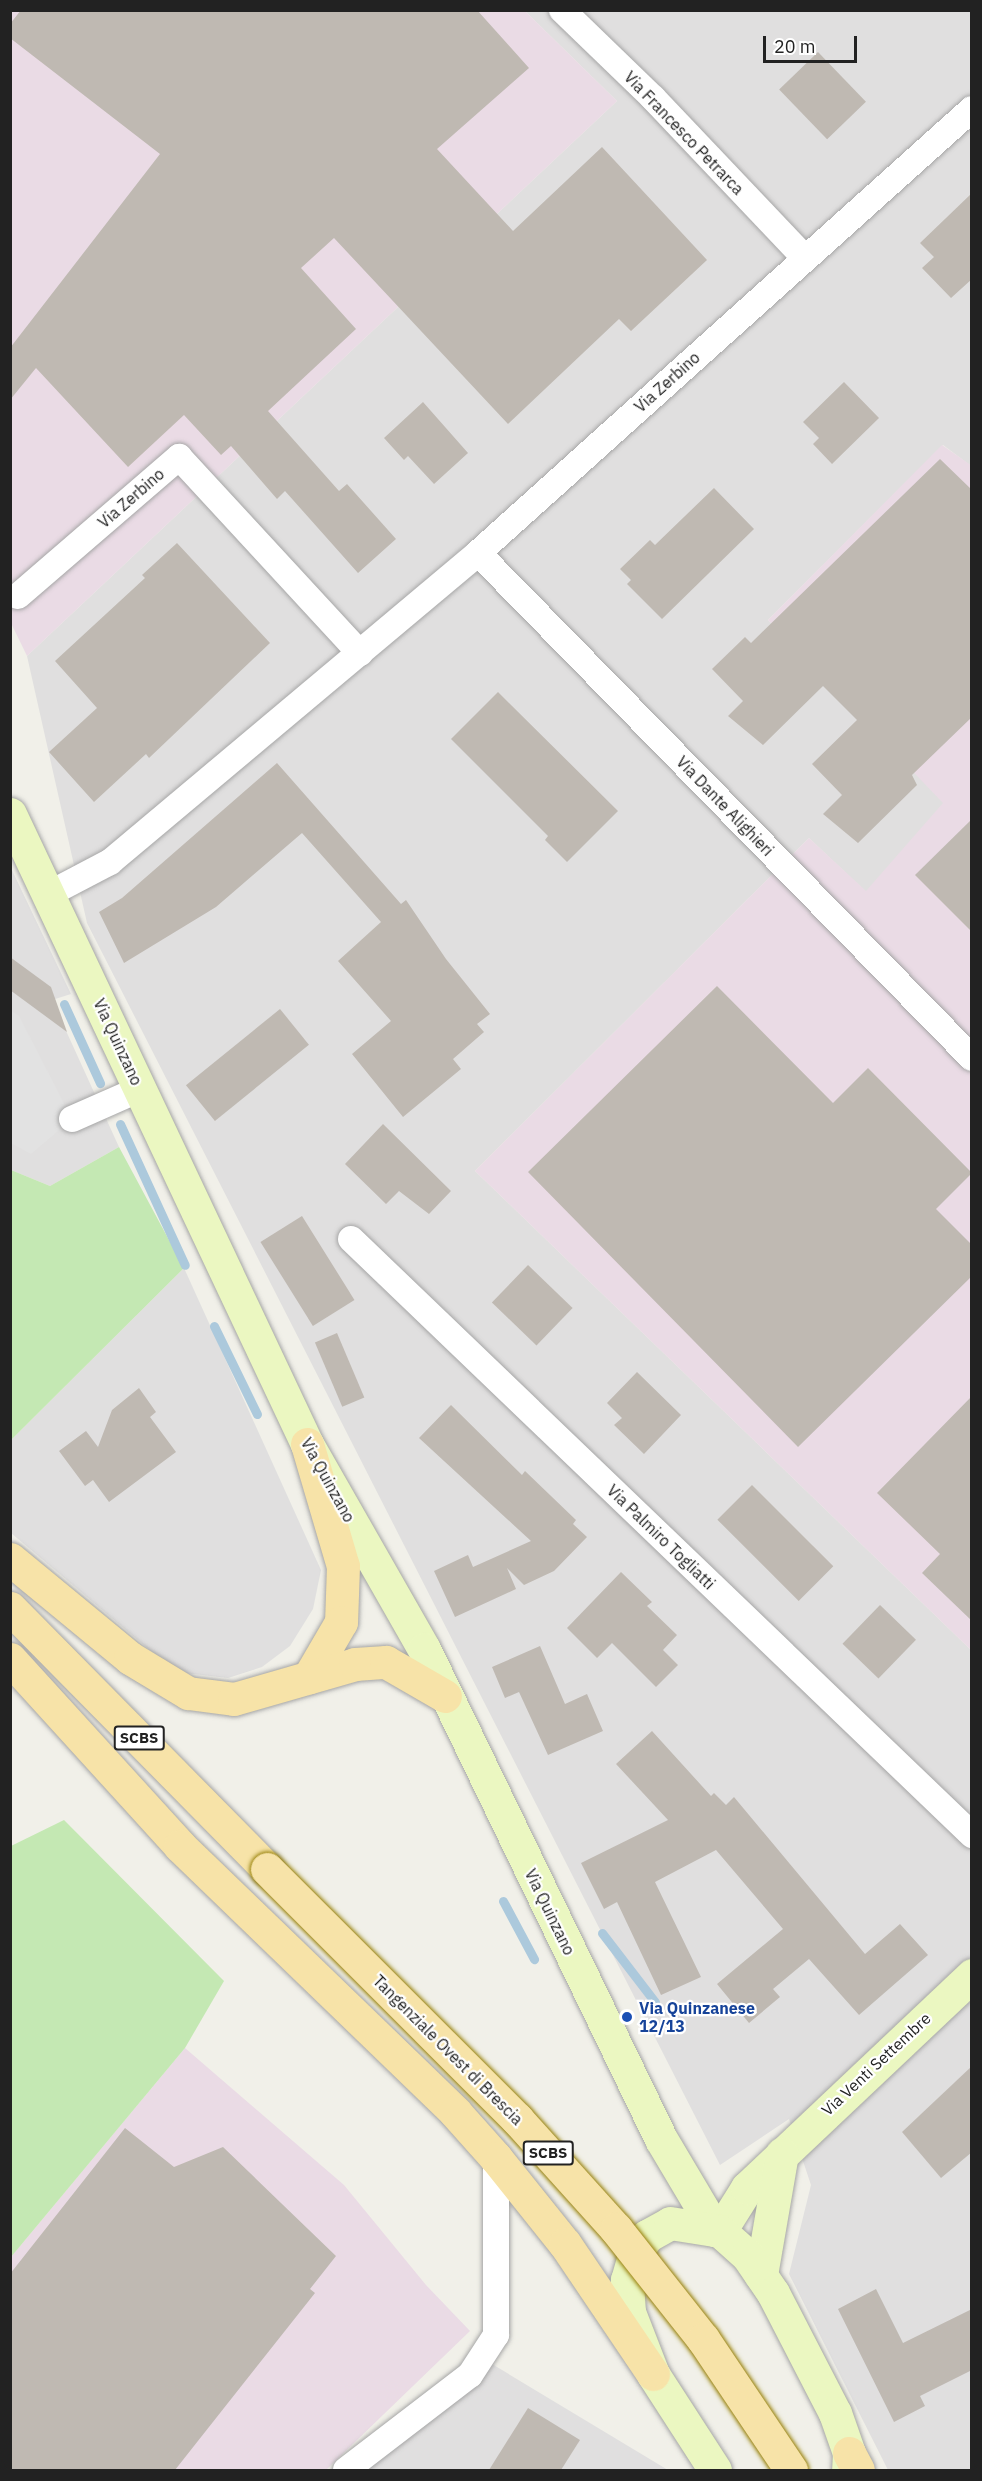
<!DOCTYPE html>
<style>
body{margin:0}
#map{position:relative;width:982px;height:2481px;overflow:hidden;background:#f1f0e9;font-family:"IBM Plex Sans",sans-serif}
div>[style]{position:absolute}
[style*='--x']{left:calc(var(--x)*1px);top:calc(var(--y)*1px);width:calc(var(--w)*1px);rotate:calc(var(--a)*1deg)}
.residential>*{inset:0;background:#e0dfdf}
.industrial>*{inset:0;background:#eadbe5}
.grass>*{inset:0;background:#c4e8b3}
.parking>*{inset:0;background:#e2e2e2}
.stream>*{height:9px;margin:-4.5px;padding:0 4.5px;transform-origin:4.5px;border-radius:4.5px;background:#acc9dc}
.building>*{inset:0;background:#bfb9b2;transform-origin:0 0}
.roads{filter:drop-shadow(0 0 2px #a6a6a6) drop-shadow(0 0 2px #a6a6a6)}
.street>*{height:26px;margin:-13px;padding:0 13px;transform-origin:13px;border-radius:13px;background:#fff}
.secondary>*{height:33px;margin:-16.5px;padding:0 16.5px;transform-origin:16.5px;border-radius:16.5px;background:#ebf7c1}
.primary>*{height:33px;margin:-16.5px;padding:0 16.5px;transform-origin:16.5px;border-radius:16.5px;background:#f7e3a8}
.bridges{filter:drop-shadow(0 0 2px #978008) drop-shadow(0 0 2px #978008)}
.primary-bridge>*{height:33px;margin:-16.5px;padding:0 16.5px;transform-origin:16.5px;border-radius:16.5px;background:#f7e3a8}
.dots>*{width:16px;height:16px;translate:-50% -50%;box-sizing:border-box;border:3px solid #fff;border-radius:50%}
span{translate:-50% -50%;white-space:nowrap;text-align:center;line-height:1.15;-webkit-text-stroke:4.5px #fff;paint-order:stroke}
.shield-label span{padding:2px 4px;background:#fff;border:2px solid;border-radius:4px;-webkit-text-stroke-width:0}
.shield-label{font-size:15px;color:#222;font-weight:700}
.street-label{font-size:16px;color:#222}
.transit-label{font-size:16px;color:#164399;font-weight:700}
.left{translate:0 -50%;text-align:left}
.frame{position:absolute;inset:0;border:12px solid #222;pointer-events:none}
.scale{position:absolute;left:763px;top:36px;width:94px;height:27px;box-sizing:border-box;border:3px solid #222;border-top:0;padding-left:8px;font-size:18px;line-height:21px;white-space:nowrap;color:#222;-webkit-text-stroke:4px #fff;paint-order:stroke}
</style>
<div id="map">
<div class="residential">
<i style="clip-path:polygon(525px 11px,971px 11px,971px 466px,943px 445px,768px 620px,944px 803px,866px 892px,809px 838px,475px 1171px,971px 1650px,971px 2470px,888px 2470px,789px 2274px,811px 2185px,789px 2119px,720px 2165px,87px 923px,27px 656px,617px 101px)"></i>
<i style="clip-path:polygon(10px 866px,71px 994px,52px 1000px,119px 1147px,50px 1186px,11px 1170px)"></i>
<i style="clip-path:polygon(184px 1268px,321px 1570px,313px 1609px,290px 1646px,262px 1667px,228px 1678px,176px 1672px,11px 1533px,11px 1440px)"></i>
<i style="clip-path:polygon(492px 2364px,668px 2470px,354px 2470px)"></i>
</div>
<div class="industrial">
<i style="clip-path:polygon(10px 11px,525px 11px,617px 101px,27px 656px,10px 621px)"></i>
<i style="clip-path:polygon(942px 445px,972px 466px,971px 1650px,475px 1171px,809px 838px,866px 891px,943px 803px,768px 620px)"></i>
<i style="clip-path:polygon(185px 2048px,344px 2185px,426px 2285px,470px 2331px,326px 2470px,11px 2470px,11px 2257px)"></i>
</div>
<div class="grass">
<i style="clip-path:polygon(119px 1147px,184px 1268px,11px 1440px,11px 1170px,50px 1186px)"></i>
<i style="clip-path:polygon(64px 1820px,224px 1981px,185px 2048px,11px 2257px,11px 1846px)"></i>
</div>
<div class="parking">
<i style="clip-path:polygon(10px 1010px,19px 1016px,72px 1119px,31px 1154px,11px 1143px)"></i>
</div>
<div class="stream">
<i style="--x:64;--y:1004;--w:87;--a:65.5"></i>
<i style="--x:120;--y:1124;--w:155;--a:65.3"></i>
<i style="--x:214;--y:1326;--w:98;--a:64"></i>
<i style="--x:503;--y:1901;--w:66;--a:61.9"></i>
<i style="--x:602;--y:1933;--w:87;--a:52.5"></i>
</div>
<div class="building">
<i style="clip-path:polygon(21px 10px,477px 10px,529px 68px,437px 149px,513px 231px,602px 147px,707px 260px,631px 331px,619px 319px,508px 424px,334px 238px,301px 268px,356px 329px,268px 411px,339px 491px,347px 484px,396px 539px,358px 573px,285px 491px,277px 499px,231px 446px,221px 455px,184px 415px,128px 467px,36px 368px,10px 400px,10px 348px,160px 154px,10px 38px,10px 24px)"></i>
<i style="left:818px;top:52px;width:69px;height:54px;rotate:46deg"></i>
<i style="clip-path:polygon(972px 193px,972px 279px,951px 298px,922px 268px,934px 257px,920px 243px)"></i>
<i style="clip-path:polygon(844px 382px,879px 418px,832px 464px,813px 444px,819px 438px,803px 422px)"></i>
<i style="clip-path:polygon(423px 402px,468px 453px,434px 484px,408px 456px,404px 460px,384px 438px)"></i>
<i style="clip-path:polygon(940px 459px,972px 490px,972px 717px,912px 775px,917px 785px,858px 843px,823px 814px,842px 795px,812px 764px,857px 720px,823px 686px,763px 745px,728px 716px,743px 701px,712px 669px,745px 637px,751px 643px)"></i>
<i style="clip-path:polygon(714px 488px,754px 529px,662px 619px,627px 584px,631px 580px,620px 569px,650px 540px,655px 545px)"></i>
<i style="clip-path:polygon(177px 543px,270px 643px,149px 758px,146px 754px,94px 802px,49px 752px,97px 708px,55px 661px,145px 578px,142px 575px)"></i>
<i style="clip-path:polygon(498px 692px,618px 811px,567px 862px,545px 840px,548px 836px,451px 739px)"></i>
<i style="clip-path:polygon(277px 763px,401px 904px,406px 900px,446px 959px,490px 1014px,477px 1024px,484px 1032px,453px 1059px,461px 1069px,403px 1117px,352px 1054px,391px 1021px,338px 961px,381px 922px,302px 833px,216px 907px,124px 963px,99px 912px,122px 898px)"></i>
<i style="clip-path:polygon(972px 819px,972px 932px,915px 875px)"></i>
<i style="clip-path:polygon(10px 957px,51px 987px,67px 1032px,10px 990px)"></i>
<i style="clip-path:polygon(717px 986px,833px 1103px,868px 1068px,972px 1173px,936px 1209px,972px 1245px,972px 1276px,798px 1447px,528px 1172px)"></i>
<i style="left:280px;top:1009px;width:46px;height:121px;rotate:51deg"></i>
<i style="clip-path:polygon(383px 1124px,451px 1191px,429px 1214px,399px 1191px,386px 1204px,345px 1164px)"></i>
<i style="left:302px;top:1216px;width:99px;height:49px;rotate:58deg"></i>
<i style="left:528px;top:1265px;width:62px;height:52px;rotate:44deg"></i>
<i style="left:337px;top:1333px;width:70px;height:24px;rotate:67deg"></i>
<i style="clip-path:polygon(637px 1372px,681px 1415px,644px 1454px,614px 1425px,622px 1418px,607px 1403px)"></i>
<i style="clip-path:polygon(139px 1388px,156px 1412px,150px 1417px,176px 1452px,109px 1502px,93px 1480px,85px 1486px,59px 1451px,86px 1431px,98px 1447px,112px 1410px)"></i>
<i style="clip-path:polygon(972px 1396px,972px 1621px,922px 1573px,940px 1554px,877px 1493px)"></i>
<i style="clip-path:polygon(451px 1405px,522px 1475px,525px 1471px,576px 1520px,573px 1524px,587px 1537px,554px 1571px,524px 1585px,507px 1568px,516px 1589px,455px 1617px,434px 1571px,468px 1555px,473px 1567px,531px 1541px,419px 1438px)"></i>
<i style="left:752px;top:1485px;width:115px;height:49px;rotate:45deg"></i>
<i style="clip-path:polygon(621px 1572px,652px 1602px,647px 1606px,677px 1635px,663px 1650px,678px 1665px,656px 1687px,612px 1643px,597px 1658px,567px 1628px)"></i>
<i style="left:880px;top:1605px;width:50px;height:54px;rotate:44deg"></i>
<i style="clip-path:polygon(540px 1646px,565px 1704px,587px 1694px,603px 1731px,548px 1755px,519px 1692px,505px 1698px,492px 1667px)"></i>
<i style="clip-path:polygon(652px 1731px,711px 1796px,714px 1793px,726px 1805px,734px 1797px,865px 1954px,900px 1924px,928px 1955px,859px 2015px,809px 1959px,773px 1989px,780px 1997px,749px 2023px,717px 1984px,783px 1929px,716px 1850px,655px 1882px,701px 1977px,661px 1995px,617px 1902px,604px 1909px,581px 1863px,668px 1820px,616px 1764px)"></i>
<i style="clip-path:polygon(972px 2066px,972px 2152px,941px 2178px,902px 2132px)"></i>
<i style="clip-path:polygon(125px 2128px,174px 2167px,223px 2147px,336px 2256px,310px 2289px,315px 2293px,175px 2470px,10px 2470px,10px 2274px)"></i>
<i style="clip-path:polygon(876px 2289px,903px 2343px,972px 2309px,972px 2370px,920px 2396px,925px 2406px,894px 2422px,838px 2309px)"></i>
<i style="clip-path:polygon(528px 2408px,580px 2440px,561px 2470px,489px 2470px)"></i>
</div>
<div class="roads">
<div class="street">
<i style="--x:562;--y:10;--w:127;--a:44"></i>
<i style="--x:653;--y:98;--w:219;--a:46.5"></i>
<i style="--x:478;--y:553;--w:706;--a:45.63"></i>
<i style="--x:18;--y:596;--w:213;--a:-40.8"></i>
<i style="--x:179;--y:457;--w:267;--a:47.3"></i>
<i style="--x:49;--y:894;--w:69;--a:-27.7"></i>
<i style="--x:110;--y:862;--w:481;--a:-40"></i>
<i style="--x:478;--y:553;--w:664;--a:-41.95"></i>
<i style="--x:72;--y:1119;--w:74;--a:-23.8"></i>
<i style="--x:351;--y:1239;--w:861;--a:43.82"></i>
<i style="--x:346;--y:2470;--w:156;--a:-37.5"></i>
<i style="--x:470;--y:2375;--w:48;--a:-57"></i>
<i style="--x:496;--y:2335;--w:177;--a:-90"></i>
</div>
<div class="secondary">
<i style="--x:10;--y:814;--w:696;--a:64.76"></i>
<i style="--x:307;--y:1444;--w:236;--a:60.3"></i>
<i style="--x:424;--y:1649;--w:544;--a:64.19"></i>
<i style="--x:661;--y:2139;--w:106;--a:59.3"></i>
<i style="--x:720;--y:2231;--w:51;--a:-57.9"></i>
<i style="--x:747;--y:2188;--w:310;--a:-43.4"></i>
<i style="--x:761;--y:2275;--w:123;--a:-80.2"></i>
<i style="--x:715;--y:2470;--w:114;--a:-122.9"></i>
<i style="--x:653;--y:2374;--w:66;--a:-111.2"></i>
<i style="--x:629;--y:2312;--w:32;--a:-94"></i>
<i style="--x:627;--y:2280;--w:25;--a:-74"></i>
<i style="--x:634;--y:2256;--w:24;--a:-57"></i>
<i style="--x:647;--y:2236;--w:26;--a:-29"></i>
<i style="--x:670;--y:2223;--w:51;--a:9.1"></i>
<i style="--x:720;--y:2231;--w:36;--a:42"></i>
<i style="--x:747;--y:2255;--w:46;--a:55.6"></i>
<i style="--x:773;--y:2293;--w:135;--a:62.7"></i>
<i style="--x:835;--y:2413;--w:42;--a:70.7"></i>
<i style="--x:849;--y:2453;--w:17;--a:93"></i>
</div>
<div class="primary">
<i style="--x:307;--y:1444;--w:127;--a:73.6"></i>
<i style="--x:343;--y:1566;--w:56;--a:92"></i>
<i style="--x:341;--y:1622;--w:64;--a:120.2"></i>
<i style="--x:10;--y:1559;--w:156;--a:39.5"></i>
<i style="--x:130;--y:1658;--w:68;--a:31.1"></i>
<i style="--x:188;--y:1693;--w:46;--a:7.4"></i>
<i style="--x:234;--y:1699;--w:126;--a:-16.1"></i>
<i style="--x:355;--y:1664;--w:31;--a:-4"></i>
<i style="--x:386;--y:1662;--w:68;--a:30"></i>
<i style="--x:10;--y:1608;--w:366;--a:45.4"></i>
<i style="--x:10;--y:1659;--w:253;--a:47.7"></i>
<i style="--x:180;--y:1846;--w:383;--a:44"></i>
<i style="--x:455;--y:2112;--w:62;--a:48.3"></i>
<i style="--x:496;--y:2158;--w:110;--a:51.3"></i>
<i style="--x:565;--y:2244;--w:157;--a:55.9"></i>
<i style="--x:849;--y:2453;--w:19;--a:62"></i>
</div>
</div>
<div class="bridges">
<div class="primary-bridge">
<i style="--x:267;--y:1869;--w:354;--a:45"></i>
<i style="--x:517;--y:2119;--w:148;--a:48"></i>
<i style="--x:616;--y:2229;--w:140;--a:51.7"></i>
<i style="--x:703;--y:2339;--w:158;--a:56.1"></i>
</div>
</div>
<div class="dots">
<i style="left:627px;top:2017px;background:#1a4fb4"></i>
</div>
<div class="shield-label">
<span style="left:139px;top:1738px">SCBS</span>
<span style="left:548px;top:2153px">SCBS</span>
</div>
<div class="street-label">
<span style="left:684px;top:133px;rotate:46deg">Via Francesco Petrarca</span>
<span style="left:667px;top:382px;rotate:-42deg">Via Zerbino</span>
<span style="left:131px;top:498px;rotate:-41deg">Via Zerbino</span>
<span style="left:725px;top:806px;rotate:46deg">Via Dante Alighieri</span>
<span style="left:118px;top:1042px;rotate:65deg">Via Quinzano</span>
<span style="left:328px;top:1480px;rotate:61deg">Via Quinzano</span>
<span style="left:661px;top:1537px;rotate:44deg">Via Palmiro Togliatti</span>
<span style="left:550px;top:1912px;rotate:64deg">Via Quinzano</span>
<span style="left:448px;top:2050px;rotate:45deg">Tangenziale Ovest di Brescia</span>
<span style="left:876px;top:2064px;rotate:-43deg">Via Venti Settembre</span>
</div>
<div class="transit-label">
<span class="left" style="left:639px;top:2017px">Via Quinzanese<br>12/13</span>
</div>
<div class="frame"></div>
<div class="scale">20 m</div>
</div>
